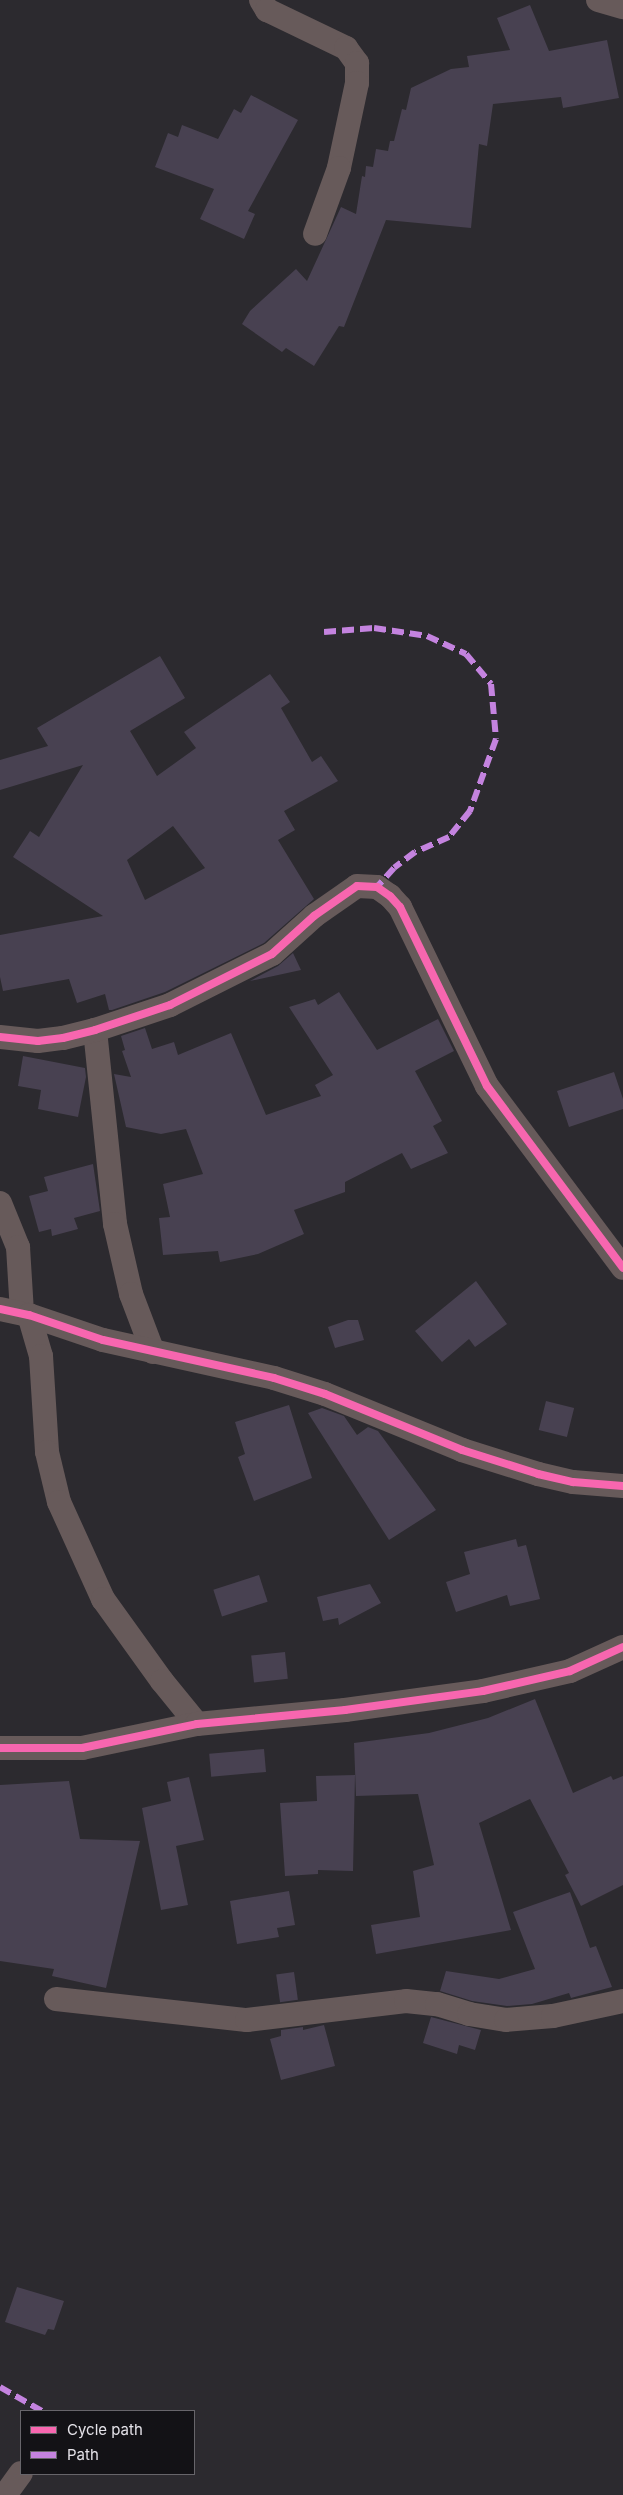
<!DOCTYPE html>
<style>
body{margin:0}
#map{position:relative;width:623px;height:2495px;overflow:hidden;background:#2c2a2f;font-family:Inter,sans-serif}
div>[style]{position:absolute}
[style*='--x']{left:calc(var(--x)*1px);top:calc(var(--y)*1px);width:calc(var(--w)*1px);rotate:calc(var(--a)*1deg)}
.building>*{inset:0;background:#484151;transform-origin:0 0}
.minor>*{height:24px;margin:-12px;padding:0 12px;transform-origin:12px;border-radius:12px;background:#675a5a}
.quiet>*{height:6px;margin-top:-3px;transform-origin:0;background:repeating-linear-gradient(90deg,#c483df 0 12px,transparent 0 18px)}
.cycleway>*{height:8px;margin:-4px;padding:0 4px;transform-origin:4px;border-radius:4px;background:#f766af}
span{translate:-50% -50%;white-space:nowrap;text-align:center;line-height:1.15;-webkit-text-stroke:5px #131216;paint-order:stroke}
.legend{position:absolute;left:20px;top:2410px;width:175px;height:65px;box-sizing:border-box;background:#131216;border:1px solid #67656a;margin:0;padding:6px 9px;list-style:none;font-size:15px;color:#e4e2e8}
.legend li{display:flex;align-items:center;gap:10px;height:25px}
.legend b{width:25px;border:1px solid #67656a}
</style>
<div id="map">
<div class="building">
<i style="clip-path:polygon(530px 5px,549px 51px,607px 40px,619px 98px,563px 108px,561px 97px,493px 104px,487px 146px,479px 144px,471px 228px,386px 220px,344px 327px,339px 326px,314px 366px,286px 348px,282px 352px,242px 324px,250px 311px,296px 269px,307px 281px,341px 207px,356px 214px,362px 176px,365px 177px,366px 166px,373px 167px,376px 149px,388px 151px,390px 141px,394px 141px,402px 109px,406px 110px,411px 88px,451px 69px,469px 67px,467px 56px,510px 50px,497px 18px)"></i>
<i style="clip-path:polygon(251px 95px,298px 120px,248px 211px,255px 214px,244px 239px,200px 219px,214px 189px,155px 167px,168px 133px,178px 137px,182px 125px,218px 139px,234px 109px,241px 113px)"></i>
<i style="clip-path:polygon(evenodd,160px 656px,185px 698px,130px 731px,157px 776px,196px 748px,184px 732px,270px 674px,290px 702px,281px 708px,312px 762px,321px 756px,338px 781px,284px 811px,295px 830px,278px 840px,314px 899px,264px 943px,165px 992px,112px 1010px,109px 1010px,105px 994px,77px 1003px,69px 979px,3px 991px,0 977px,0 935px,103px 916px,13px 857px,30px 831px,39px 837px,83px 765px,0 790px,0 760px,48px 746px,37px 728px,160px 656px,173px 826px,205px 868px,145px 900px,127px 860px,173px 826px)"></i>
<i style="clip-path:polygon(293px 953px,301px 970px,250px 981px,278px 966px)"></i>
<i style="clip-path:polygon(339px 992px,377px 1050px,438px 1019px,454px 1051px,415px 1071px,442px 1121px,433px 1126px,448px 1153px,411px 1169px,402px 1153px,345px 1182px,345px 1192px,294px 1210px,304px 1234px,258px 1254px,220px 1262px,218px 1251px,163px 1255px,159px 1218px,170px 1217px,163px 1184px,203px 1174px,186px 1129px,161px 1134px,126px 1127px,114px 1074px,131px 1077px,122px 1051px,125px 1050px,121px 1036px,145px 1028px,152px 1049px,174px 1042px,178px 1055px,231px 1033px,266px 1115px,321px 1096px,315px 1085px,333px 1075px,289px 1007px,315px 999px,318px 1005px)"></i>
<i style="clip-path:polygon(23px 1056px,85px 1068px,86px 1077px,78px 1117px,38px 1109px,41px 1090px,18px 1086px)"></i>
<i style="clip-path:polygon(614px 1072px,623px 1099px,623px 1109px,569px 1127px,557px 1091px)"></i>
<i style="clip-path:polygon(93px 1164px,100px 1211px,74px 1218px,78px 1229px,52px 1236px,51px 1229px,39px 1232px,29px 1196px,48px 1191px,44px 1177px)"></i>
<i style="clip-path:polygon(476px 1281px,507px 1324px,475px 1347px,469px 1339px,442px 1362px,415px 1331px)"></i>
<i style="clip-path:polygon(348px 1320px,358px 1320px,364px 1340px,335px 1348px,328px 1327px)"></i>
<i style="left:546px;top:1401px;width:29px;height:30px;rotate:14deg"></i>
<i style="clip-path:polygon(289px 1405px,312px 1478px,254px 1501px,238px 1457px,245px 1454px,235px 1422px)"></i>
<i style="clip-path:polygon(322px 1408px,344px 1416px,357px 1435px,368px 1427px,378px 1431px,436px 1510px,389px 1540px,308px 1413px)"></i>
<i style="clip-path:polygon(516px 1539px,518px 1547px,526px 1545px,540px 1599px,510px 1606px,507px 1595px,456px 1612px,446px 1582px,470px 1574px,464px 1552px)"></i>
<i style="left:259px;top:1575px;width:28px;height:48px;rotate:72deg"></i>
<i style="clip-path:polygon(370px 1584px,381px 1603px,339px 1625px,338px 1618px,323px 1621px,317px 1597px)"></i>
<i style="left:285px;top:1652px;width:27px;height:34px;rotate:84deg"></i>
<i style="clip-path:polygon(535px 1699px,573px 1793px,611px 1776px,613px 1780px,623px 1776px,623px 1885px,581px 1906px,565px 1875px,569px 1873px,530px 1799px,479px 1823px,511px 1930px,376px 1954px,371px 1925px,420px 1917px,413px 1871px,434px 1865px,418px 1794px,356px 1796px,354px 1743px,429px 1733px,488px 1718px)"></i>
<i style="left:264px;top:1749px;width:23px;height:55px;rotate:85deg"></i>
<i style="clip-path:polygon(355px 1775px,353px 1871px,318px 1870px,318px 1874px,285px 1876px,280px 1803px,317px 1801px,316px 1776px)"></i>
<i style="clip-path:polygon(189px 1777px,204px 1840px,176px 1846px,188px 1905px,161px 1910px,142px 1808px,171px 1801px,167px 1782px)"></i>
<i style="clip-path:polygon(69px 1781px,80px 1839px,140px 1841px,106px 1988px,52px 1976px,54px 1969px,0 1961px,0 1785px)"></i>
<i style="clip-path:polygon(289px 1891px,295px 1925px,277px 1928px,279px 1937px,237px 1944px,230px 1901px)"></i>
<i style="clip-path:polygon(570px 1892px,590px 1948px,596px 1946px,612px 1987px,571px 1998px,569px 1993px,532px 2004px,507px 2006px,472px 2001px,440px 1991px,446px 1971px,499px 1979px,535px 1969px,513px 1912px)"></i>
<i style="left:294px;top:1972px;width:28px;height:18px;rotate:82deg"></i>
<i style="clip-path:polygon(431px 2017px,481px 2030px,475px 2050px,459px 2045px,457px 2054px,423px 2043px)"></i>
<i style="clip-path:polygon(324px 2025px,335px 2066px,281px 2080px,270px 2039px,281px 2036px,281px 2030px,303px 2027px,303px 2030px)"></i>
<i style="clip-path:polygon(17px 2287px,64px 2301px,54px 2330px,48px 2329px,45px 2335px,5px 2322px)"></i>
</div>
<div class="minor">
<i style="--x:261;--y:0;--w:12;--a:59"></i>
<i style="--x:267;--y:10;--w:88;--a:25.7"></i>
<i style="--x:346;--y:48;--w:19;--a:54"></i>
<i style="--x:357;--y:63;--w:20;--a:90"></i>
<i style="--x:357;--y:83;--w:87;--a:102"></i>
<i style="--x:339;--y:168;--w:70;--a:110"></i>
<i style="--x:598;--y:0;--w:26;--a:16"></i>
<i style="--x:95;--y:1030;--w:195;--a:84.1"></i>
<i style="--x:115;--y:1224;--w:72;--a:77.1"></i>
<i style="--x:131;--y:1294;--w:62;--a:69.2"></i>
<i style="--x:0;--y:1037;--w:38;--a:6"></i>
<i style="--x:38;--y:1041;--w:25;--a:-7"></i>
<i style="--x:63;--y:1038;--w:33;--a:-14"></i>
<i style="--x:95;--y:1030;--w:79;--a:-18.4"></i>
<i style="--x:170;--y:1005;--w:114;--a:-26.6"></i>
<i style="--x:272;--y:954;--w:57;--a:-42.1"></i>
<i style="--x:314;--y:916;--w:52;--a:-34.9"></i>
<i style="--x:357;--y:886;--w:20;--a:3"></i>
<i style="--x:377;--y:887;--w:16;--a:35"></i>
<i style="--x:390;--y:896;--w:15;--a:48"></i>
<i style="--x:400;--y:907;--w:199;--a:64.1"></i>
<i style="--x:487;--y:1086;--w:227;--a:53.2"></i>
<i style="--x:0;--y:1203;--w:48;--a:67.8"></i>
<i style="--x:18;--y:1247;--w:66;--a:86.5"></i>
<i style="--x:0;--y:1309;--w:30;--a:12"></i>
<i style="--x:29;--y:1315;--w:78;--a:18.7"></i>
<i style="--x:103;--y:1340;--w:175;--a:12.5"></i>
<i style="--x:274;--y:1378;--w:53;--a:17.4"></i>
<i style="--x:325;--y:1394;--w:148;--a:22.2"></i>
<i style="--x:462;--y:1450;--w:80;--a:17.5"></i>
<i style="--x:538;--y:1474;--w:36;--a:13"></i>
<i style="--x:573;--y:1482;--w:50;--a:4.6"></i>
<i style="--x:29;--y:1315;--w:43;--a:73.7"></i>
<i style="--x:41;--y:1356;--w:96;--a:86.4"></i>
<i style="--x:47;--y:1452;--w:51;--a:76.5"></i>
<i style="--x:59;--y:1502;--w:107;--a:65.6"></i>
<i style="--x:103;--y:1599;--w:101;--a:54.3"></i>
<i style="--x:162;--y:1681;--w:55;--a:50.9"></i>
<i style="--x:0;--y:1748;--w:82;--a:0"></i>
<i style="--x:82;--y:1748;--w:117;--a:-11.8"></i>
<i style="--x:197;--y:1724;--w:149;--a:-5.4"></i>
<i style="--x:345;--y:1710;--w:139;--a:-7.8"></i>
<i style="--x:483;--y:1691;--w:89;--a:-12.9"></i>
<i style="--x:570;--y:1671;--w:58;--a:-24.4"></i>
<i style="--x:56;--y:1999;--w:192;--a:6.3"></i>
<i style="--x:247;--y:2020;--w:160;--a:-6.8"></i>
<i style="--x:406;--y:2001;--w:31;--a:6"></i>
<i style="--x:437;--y:2004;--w:34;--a:17"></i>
<i style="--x:469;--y:2014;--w:37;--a:9"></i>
<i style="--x:506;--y:2020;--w:47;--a:-4.9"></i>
<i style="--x:553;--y:2016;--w:72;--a:-12.1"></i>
<i style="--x:5;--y:2495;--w:27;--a:-54"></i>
</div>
<div class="quiet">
<i style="--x:324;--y:632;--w:50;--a:-4.6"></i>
<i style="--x:374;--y:628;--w:54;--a:8.6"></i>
<i style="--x:427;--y:636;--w:43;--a:24.8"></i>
<i style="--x:466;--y:654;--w:39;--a:50"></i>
<i style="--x:491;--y:684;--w:55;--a:84.8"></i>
<i style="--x:496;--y:739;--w:77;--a:109.9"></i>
<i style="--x:470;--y:811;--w:33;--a:129"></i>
<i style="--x:449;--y:837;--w:37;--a:156"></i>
<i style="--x:415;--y:852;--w:26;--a:143"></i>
<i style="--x:394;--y:868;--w:25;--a:132"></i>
<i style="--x:0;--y:2387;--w:48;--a:29.7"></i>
</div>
<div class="cycleway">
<i style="--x:0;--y:1037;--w:38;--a:6"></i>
<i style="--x:38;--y:1041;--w:25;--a:-7"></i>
<i style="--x:63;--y:1038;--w:33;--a:-14"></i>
<i style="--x:95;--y:1030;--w:79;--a:-18.4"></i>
<i style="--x:170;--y:1005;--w:114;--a:-26.6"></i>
<i style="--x:272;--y:954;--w:57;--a:-42.1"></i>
<i style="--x:314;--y:916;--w:52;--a:-34.9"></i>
<i style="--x:357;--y:886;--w:20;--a:3"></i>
<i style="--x:377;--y:887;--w:16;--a:35"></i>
<i style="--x:390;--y:896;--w:15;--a:48"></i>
<i style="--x:400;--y:907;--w:199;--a:64.1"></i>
<i style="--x:487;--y:1086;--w:227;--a:53.2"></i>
<i style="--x:0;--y:1309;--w:30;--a:12"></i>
<i style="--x:29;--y:1315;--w:78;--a:18.7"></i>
<i style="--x:103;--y:1340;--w:175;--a:12.5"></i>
<i style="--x:274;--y:1378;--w:53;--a:17.4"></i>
<i style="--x:325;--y:1394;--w:148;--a:22.2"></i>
<i style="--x:462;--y:1450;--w:80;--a:17.5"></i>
<i style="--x:538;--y:1474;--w:36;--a:13"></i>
<i style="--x:573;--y:1482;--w:50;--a:4.6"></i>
<i style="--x:0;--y:1748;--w:82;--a:0"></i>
<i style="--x:82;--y:1748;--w:117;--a:-11.8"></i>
<i style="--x:197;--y:1724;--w:149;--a:-5.4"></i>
<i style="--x:345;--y:1710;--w:139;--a:-7.8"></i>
<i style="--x:483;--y:1691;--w:89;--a:-12.9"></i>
<i style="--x:570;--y:1671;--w:58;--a:-24.4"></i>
</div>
<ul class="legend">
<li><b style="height:6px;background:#f766af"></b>Cycle path</li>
<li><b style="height:6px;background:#c483df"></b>Path</li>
</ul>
</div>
